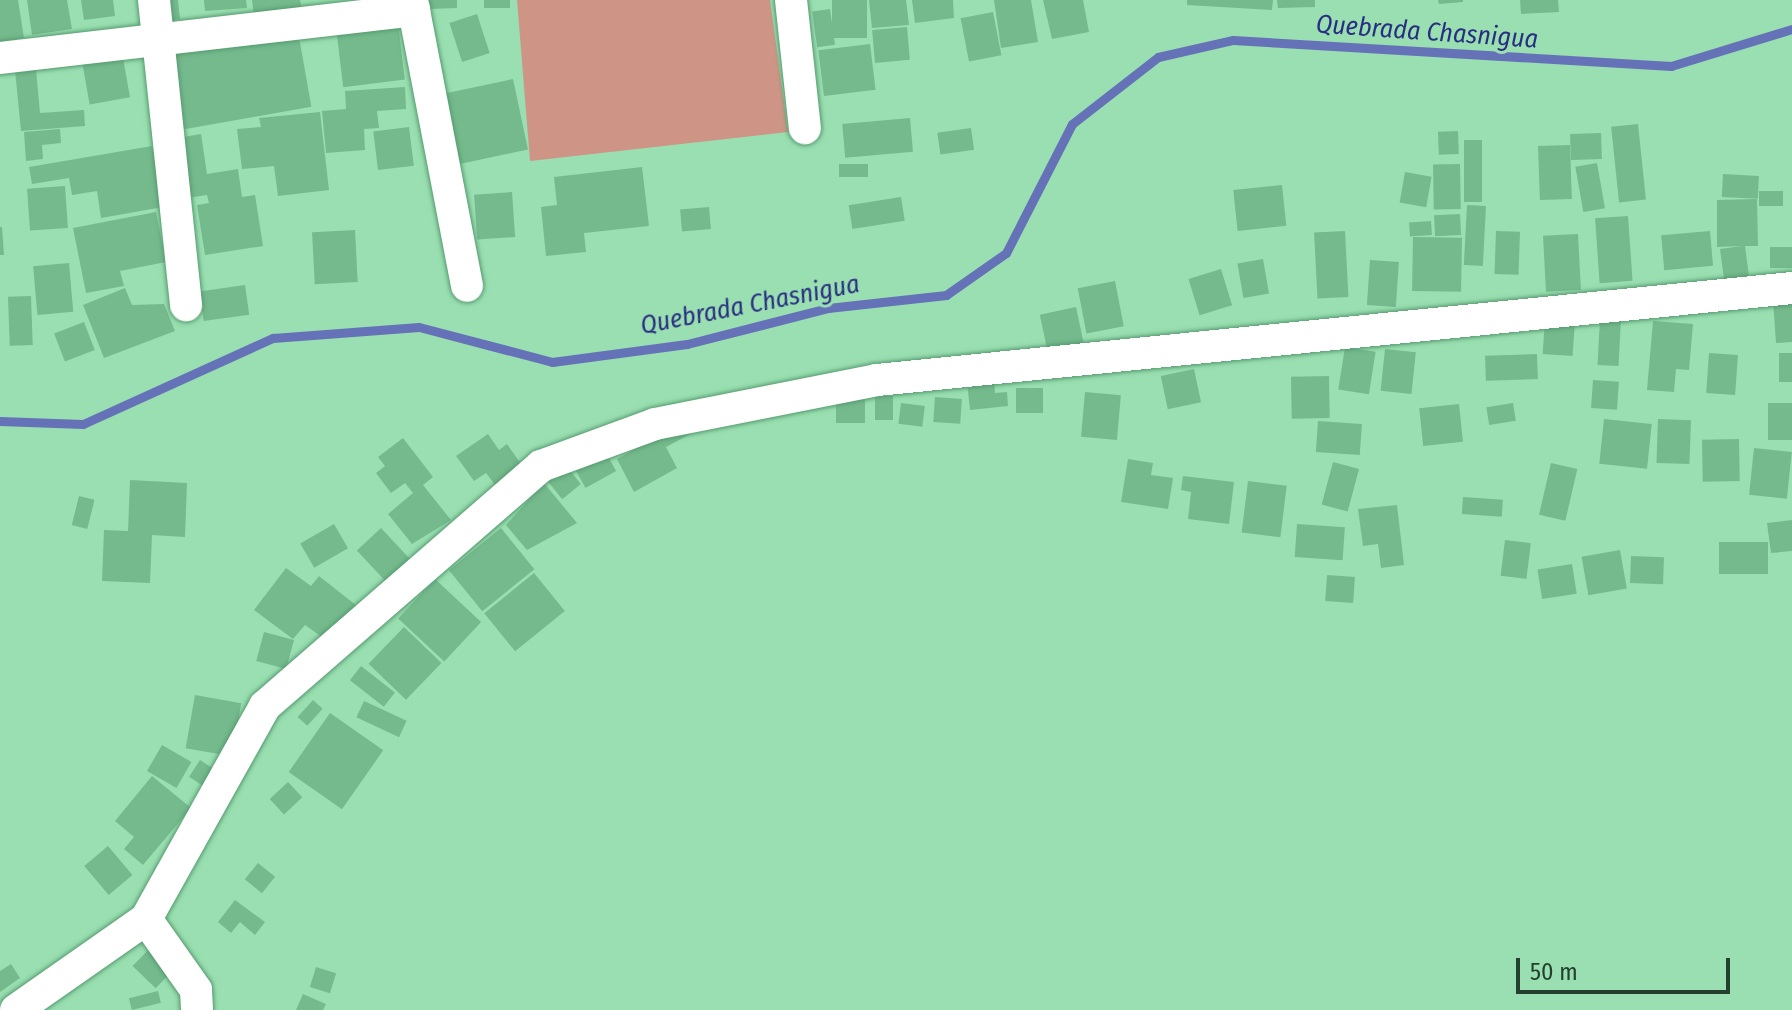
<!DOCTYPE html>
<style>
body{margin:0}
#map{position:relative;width:1792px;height:1010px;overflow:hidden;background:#99dfb1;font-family:"Fira Sans Condensed",sans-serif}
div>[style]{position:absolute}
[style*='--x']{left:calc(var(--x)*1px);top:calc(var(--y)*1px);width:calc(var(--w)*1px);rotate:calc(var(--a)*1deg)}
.green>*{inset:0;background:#ce9587}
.stream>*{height:9px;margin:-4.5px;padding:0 4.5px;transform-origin:4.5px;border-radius:4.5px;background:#6672b8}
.building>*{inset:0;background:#75ba8d;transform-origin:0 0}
.roads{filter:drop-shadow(0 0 2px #569b70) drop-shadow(0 0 2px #569b70)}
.street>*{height:32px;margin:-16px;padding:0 16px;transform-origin:16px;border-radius:16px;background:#fff}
span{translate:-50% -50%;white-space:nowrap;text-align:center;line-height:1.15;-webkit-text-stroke:6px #99dfb1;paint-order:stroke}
.water-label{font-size:26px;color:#2a2e82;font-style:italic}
.scale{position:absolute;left:1516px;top:958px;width:214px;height:36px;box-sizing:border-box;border:4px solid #23402e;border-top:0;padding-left:10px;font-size:24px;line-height:28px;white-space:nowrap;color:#23402e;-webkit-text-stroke:6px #99dfb1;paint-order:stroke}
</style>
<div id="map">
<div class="green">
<i style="clip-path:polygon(517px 0,770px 0,788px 132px,530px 161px)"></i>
</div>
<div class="stream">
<i style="--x:0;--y:421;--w:83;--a:2.1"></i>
<i style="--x:83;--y:424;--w:209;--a:-24.4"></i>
<i style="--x:273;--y:338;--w:146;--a:-4.3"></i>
<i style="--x:419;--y:327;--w:138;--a:14.7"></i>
<i style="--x:552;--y:362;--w:136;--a:-7.6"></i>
<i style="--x:687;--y:344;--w:146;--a:-14.3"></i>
<i style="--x:828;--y:308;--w:119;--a:-6.3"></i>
<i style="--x:946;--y:295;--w:73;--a:-35"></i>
<i style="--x:1006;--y:253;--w:145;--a:-62.9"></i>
<i style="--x:1072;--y:124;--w:109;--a:-37.9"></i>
<i style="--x:1158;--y:57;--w:77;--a:-12.8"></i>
<i style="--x:1233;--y:40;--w:439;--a:3.4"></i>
<i style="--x:1671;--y:66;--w:127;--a:-17"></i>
</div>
<div class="building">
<i style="clip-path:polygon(0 0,18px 0,24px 38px,0 42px)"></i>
<i style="clip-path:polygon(27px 0,67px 0,72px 29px,32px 35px)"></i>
<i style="clip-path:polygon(81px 0,113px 0,115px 16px,84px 20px)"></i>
<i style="clip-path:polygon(146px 0,178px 0,180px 19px,149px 23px)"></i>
<i style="clip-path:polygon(204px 0,246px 0,247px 8px,205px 11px)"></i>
<i style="clip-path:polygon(252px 0,300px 0,302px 10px,254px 16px)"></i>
<i style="clip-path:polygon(428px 0,457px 0,457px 8px,429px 9px)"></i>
<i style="left:484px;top:0;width:26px;height:8px"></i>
<i style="left:832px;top:0;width:35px;height:38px"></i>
<i style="clip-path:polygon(869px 0,906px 0,909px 25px,872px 28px)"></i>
<i style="clip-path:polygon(912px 0,953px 0,954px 18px,915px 23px)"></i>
<i style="clip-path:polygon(994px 0,1031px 0,1038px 42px,1001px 48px)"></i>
<i style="clip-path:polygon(1043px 0,1083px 0,1089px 32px,1052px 39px)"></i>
<i style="clip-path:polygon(1187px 0,1273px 0,1272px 10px,1187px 5px)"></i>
<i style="clip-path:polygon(1277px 0,1315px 0,1315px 7px,1278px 8px)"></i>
<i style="clip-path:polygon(1438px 0,1463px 0,1463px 2px,1439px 4px)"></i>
<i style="clip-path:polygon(1520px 0,1558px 0,1559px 12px,1521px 14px)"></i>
<i style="left:830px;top:9px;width:36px;height:18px;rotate:82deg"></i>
<i style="left:993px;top:12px;width:44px;height:33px;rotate:79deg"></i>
<i style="left:477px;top:14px;width:41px;height:29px;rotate:72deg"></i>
<i style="left:398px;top:24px;width:56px;height:62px;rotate:83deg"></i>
<i style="left:907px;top:27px;width:33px;height:35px;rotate:85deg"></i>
<i style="left:298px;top:31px;width:77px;height:145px;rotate:80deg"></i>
<i style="left:870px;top:44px;width:46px;height:52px;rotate:83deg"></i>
<i style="left:122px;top:52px;width:46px;height:41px;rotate:80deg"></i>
<i style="clip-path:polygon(36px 69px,40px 113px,84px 110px,85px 126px,21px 131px,15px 70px)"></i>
<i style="left:513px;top:79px;width:72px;height:71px;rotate:78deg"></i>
<i style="clip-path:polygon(405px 87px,406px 109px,377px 111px,379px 128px,364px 129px,365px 150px,326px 153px,322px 111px,346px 109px,345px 91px)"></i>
<i style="clip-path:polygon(320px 112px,329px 190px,278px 196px,274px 166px,242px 169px,237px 129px,261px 127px,259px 118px)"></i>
<i style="left:910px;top:118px;width:34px;height:68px;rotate:85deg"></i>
<i style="left:1638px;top:124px;width:76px;height:27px;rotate:84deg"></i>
<i style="left:409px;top:127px;width:39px;height:36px;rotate:83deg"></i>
<i style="left:971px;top:128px;width:22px;height:34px;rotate:82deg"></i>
<i style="clip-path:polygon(60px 129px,61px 143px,42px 145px,43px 159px,26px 161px,24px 132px)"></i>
<i style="left:1458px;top:131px;width:23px;height:20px;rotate:88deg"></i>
<i style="left:1601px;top:133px;width:26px;height:31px;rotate:88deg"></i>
<i style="clip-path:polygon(201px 134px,207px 174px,238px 169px,242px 197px,255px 195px,263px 246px,205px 255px,197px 205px,209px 203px,207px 195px,181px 199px,172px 139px)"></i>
<i style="left:1464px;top:140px;width:18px;height:62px"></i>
<i style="left:1570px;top:145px;width:54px;height:32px;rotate:88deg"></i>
<i style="clip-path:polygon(152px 146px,163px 207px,101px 218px,97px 191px,72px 195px,69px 178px,32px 184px,29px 167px)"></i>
<i style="left:1597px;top:163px;width:46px;height:22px;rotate:80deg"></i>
<i style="left:868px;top:164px;width:13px;height:29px;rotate:90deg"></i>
<i style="left:1460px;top:164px;width:45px;height:27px;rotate:89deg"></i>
<i style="clip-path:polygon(642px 167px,649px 226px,584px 233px,586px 252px,546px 256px,541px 207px,557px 205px,554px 177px)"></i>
<i style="left:1405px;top:172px;width:27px;height:31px;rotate:10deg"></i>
<i style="left:1723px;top:174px;width:36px;height:23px;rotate:3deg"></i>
<i style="left:1282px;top:185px;width:41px;height:49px;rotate:84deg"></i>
<i style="left:65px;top:186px;width:42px;height:38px;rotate:86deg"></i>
<i style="left:1759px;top:191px;width:24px;height:15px"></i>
<i style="left:512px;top:192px;width:45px;height:38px;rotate:86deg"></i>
<i style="left:901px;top:197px;width:24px;height:53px;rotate:81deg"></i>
<i style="clip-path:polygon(1757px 199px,1758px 246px,1745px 246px,1749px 276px,1724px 279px,1720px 249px,1742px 246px,1717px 247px,1717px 200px)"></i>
<i style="left:1467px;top:205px;width:19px;height:60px;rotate:3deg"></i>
<i style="left:709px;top:207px;width:22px;height:29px;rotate:85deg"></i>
<i style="clip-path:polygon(156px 212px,166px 262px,120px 271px,124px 286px,86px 293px,73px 228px)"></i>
<i style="left:1460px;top:214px;width:21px;height:26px;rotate:87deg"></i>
<i style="left:1628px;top:216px;width:65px;height:33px;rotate:86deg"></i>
<i style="left:1431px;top:221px;width:14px;height:22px;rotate:86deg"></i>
<i style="clip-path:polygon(0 227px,2px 227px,4px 255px,0 255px)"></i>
<i style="left:355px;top:230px;width:52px;height:43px;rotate:87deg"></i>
<i style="left:1345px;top:231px;width:66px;height:31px;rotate:87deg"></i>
<i style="left:1496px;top:231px;width:24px;height:43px;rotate:2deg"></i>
<i style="left:1710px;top:231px;width:35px;height:49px;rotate:85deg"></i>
<i style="left:1578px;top:234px;width:56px;height:35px;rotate:87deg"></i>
<i style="left:1413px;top:237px;width:49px;height:54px;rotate:1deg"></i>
<i style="left:1792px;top:247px;width:21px;height:22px;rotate:90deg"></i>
<i style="left:1263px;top:259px;width:35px;height:26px;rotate:80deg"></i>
<i style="left:1370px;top:260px;width:29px;height:45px;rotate:4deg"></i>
<i style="left:69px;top:263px;width:49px;height:36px;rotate:85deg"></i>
<i style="left:1221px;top:269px;width:38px;height:34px;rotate:73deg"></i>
<i style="left:1115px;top:281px;width:46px;height:38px;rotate:79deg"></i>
<i style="left:245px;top:285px;width:30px;height:46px;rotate:82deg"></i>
<i style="clip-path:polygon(125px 288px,132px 305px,164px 304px,175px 331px,104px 358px,83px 305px)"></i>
<i style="left:31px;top:296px;width:49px;height:23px;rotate:88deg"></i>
<i style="clip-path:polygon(1792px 299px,1792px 342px,1776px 343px,1773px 300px)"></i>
<i style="left:1076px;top:307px;width:38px;height:37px;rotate:78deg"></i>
<i style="left:1600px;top:318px;width:21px;height:47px;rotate:3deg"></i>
<i style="left:1545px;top:320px;width:30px;height:34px;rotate:4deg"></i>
<i style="clip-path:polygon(1653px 321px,1693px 324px,1689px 370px,1676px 369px,1674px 392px,1647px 390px)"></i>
<i style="left:84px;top:322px;width:30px;height:32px;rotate:69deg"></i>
<i style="left:1345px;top:347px;width:31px;height:43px;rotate:9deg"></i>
<i style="left:1385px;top:349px;width:31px;height:42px;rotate:6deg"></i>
<i style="left:1709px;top:353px;width:29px;height:40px;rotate:4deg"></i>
<i style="left:1779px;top:353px;width:13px;height:29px"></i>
<i style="left:1537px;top:354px;width:25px;height:52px;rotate:88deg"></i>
<i style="left:1194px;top:369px;width:34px;height:34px;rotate:78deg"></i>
<i style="left:1329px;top:376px;width:42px;height:38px;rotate:89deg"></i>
<i style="clip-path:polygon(994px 378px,995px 393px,1007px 392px,1008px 406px,970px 410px,967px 381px)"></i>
<i style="left:1593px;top:380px;width:26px;height:28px;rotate:4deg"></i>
<i style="left:1016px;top:388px;width:27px;height:25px"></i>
<i style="left:836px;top:392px;width:29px;height:31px"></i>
<i style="left:1085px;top:392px;width:36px;height:45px;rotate:5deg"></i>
<i style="left:875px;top:396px;width:18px;height:24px"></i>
<i style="left:935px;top:397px;width:27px;height:25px;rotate:4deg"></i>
<i style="left:901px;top:403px;width:24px;height:21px;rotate:7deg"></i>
<i style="left:1513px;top:403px;width:18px;height:27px;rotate:81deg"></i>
<i style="left:1768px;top:403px;width:24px;height:37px"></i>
<i style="left:1459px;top:404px;width:38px;height:40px;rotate:84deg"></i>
<i style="left:1604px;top:419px;width:48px;height:45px;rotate:6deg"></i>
<i style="left:1658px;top:419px;width:33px;height:44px;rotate:2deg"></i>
<i style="clip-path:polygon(685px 421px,692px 433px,666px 447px,677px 468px,634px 492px,617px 459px)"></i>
<i style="left:1318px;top:421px;width:44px;height:31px;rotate:4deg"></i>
<i style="clip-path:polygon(488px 434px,499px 450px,507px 444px,526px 471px,499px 490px,486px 473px,474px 481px,456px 456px)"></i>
<i style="clip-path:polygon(403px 438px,433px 477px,423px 485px,451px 520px,412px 544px,388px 514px,413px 493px,405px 483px,391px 493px,376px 473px,385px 466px,378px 457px)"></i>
<i style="left:1739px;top:439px;width:42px;height:37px;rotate:89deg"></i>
<i style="left:1754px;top:448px;width:38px;height:47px;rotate:6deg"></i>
<i style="left:605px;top:451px;width:23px;height:35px;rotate:61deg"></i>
<i style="clip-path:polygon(1128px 459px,1153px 463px,1151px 475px,1173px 478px,1168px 509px,1121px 502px)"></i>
<i style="left:1333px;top:462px;width:27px;height:44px;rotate:15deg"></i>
<i style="left:1551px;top:463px;width:27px;height:53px;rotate:13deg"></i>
<i style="left:567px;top:467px;width:22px;height:24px;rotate:51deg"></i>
<i style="clip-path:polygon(1183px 476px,1234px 482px,1229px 524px,1188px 519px,1191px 492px,1181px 490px)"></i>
<i style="clip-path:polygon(130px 480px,187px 483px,185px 537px,152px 535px,150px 583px,102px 581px,104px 530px,128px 531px)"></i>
<i style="left:1248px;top:481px;width:39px;height:52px;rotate:7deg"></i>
<i style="clip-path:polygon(544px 483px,577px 523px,527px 550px,506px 525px)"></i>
<i style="left:79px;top:496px;width:16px;height:30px;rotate:14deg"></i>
<i style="left:1463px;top:497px;width:40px;height:17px;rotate:4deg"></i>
<i style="clip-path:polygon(1397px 505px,1404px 565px,1381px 568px,1378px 544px,1363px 546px,1358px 509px)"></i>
<i style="clip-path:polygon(1792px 520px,1792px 551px,1771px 553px,1767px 523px)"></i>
<i style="left:334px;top:524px;width:28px;height:39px;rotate:60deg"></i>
<i style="left:1297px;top:524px;width:48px;height:33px;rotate:4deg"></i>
<i style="left:381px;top:528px;width:49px;height:33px;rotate:47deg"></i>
<i style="left:501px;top:528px;width:53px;height:67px;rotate:51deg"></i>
<i style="left:1505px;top:540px;width:26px;height:36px;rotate:7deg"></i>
<i style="left:1719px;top:542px;width:49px;height:32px"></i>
<i style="left:1620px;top:550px;width:39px;height:39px;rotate:80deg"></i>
<i style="left:1631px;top:556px;width:33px;height:27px;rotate:2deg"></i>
<i style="left:1572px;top:564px;width:30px;height:35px;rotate:81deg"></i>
<i style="clip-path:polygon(286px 568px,311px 586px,319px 576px,357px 606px,329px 642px,305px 625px,293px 639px,254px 610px)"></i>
<i style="left:534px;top:573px;width:49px;height:64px;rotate:51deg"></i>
<i style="left:1327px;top:575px;width:28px;height:26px;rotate:4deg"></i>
<i style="left:435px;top:579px;width:63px;height:54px;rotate:43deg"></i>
<i style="left:404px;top:627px;width:52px;height:51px;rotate:44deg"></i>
<i style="left:264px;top:632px;width:31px;height:30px;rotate:15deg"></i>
<i style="left:361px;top:666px;width:43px;height:18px;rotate:38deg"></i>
<i style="left:195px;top:695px;width:47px;height:54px;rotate:10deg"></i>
<i style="left:313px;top:700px;width:13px;height:23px;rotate:42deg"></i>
<i style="left:364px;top:701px;width:47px;height:18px;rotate:25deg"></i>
<i style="left:330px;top:713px;width:65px;height:72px;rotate:35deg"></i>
<i style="left:162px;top:745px;width:34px;height:30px;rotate:30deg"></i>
<i style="left:200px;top:760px;width:27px;height:20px;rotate:33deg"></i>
<i style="clip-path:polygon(152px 776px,191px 808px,143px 865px,124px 849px,134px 837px,115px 821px)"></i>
<i style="left:288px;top:782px;width:21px;height:25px;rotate:47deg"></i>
<i style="left:108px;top:846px;width:38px;height:31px;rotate:50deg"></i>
<i style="left:258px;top:863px;width:22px;height:21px;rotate:39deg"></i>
<i style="clip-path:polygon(235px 900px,265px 922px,255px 935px,240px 922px,231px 933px,218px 922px)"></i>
<i style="left:150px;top:948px;width:32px;height:25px;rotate:44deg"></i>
<i style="clip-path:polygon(11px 964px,20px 978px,0 992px,0 971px)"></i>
<i style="left:316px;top:967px;width:21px;height:21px;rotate:17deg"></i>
<i style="left:158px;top:991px;width:12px;height:30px;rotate:76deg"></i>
<i style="clip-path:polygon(303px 994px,326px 1004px,323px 1010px,296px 1010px)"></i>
</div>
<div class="roads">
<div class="street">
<i style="--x:154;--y:0;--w:307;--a:84"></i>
<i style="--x:412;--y:0;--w:291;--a:79.1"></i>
<i style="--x:791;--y:0;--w:129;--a:83.8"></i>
<i style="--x:0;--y:58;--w:417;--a:-6.6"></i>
<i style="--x:146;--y:919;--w:87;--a:54.8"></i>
<i style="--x:196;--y:990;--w:20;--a:87"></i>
<i style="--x:16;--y:1010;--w:159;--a:-35"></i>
<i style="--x:146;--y:919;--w:244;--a:-60.8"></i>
<i style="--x:265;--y:706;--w:366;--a:-41"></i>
<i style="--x:541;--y:466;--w:121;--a:-20.2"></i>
<i style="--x:655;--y:424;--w:226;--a:-11.2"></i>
<i style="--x:877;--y:380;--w:920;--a:-5.74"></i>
</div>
</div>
<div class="water-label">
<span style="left:1427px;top:32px;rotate:4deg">Quebrada Chasnigua</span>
<span style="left:750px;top:305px;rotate:-11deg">Quebrada Chasnigua</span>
</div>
<div class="scale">50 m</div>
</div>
